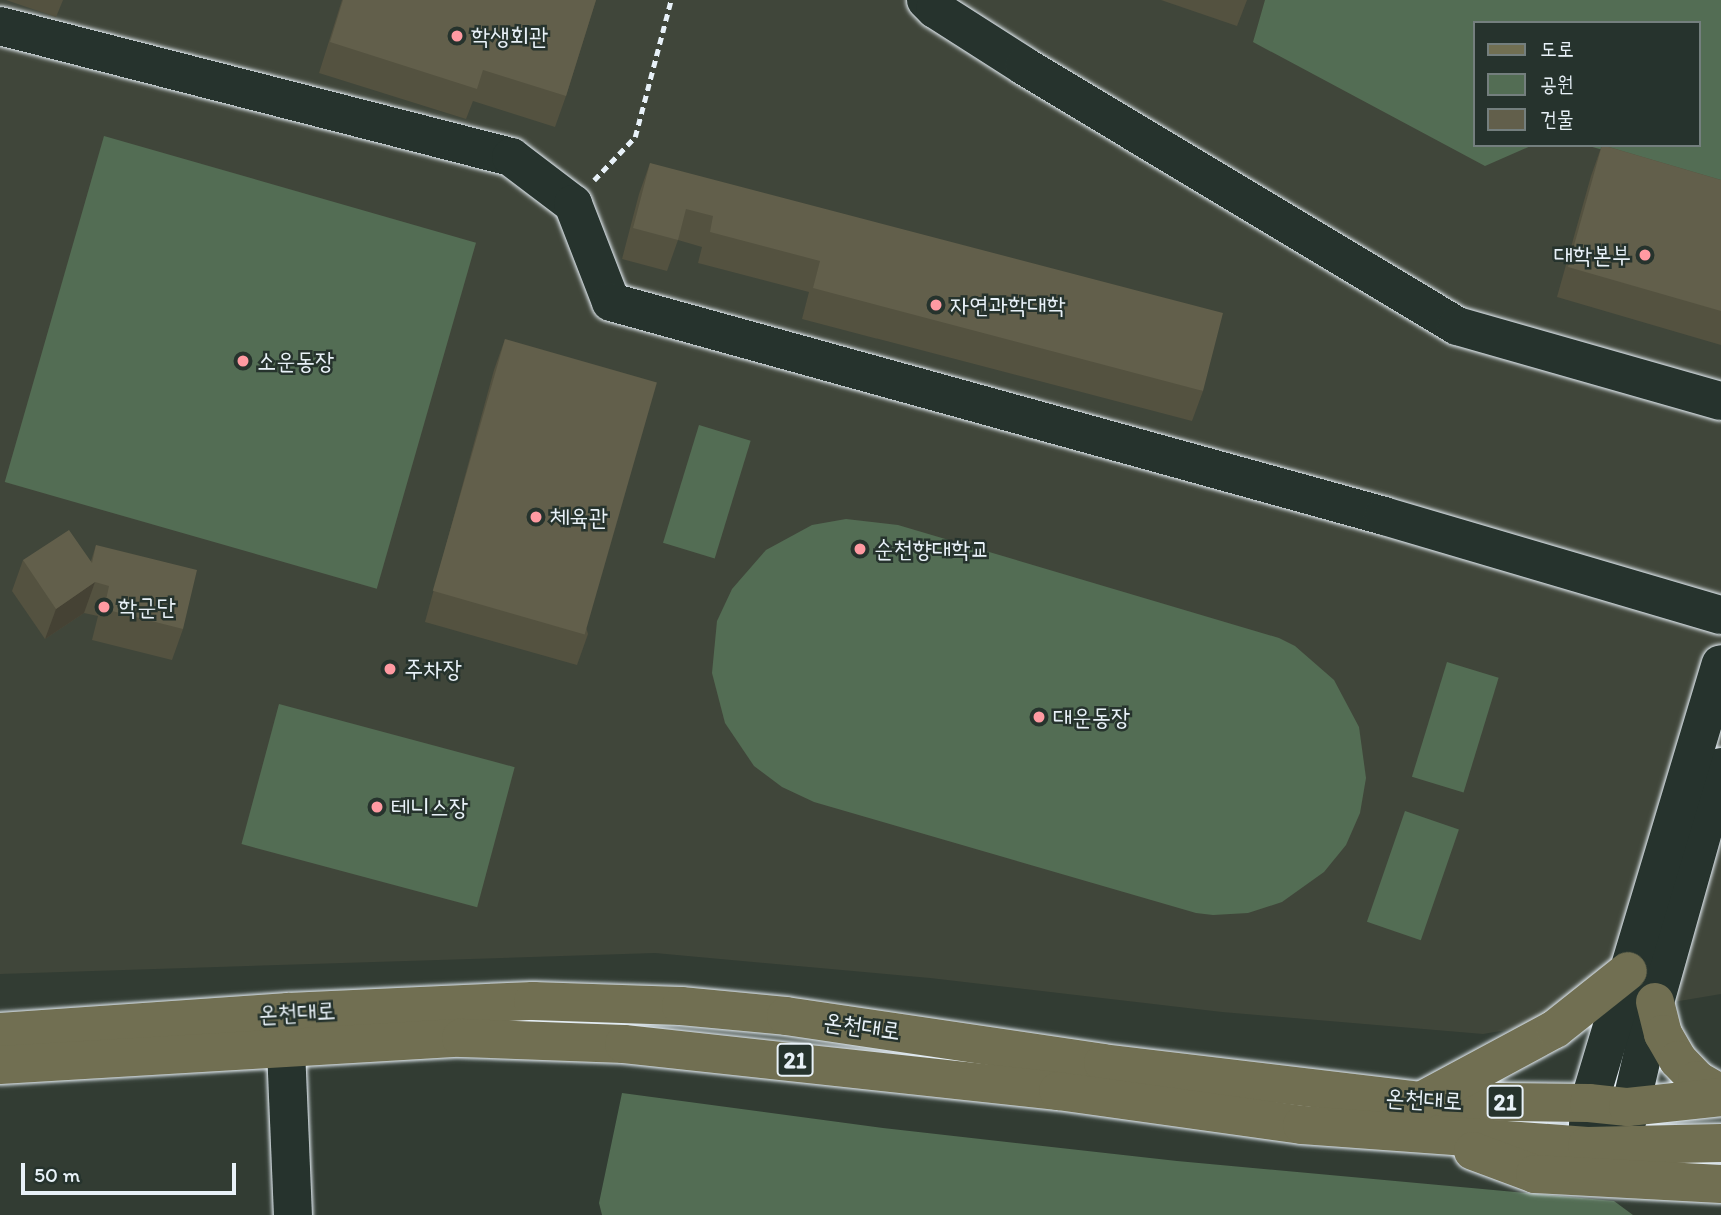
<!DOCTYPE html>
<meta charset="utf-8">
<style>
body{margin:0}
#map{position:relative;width:1721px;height:1215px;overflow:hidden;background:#323c33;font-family:Itim,"Poor Story",sans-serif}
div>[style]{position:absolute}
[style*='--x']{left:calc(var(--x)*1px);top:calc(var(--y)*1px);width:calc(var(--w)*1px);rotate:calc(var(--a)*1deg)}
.built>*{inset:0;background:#40463a}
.green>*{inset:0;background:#536d54;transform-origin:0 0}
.path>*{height:4.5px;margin-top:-2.25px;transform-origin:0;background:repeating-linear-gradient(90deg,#e8f1f8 0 7px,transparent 0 12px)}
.roads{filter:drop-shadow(0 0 2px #e8f1f8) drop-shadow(0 0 2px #e8f1f8)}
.minor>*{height:38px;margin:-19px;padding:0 19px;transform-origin:19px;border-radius:19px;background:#26332d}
.major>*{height:38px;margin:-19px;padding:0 19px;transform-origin:19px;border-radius:19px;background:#716f52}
.wall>*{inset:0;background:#545240}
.shaded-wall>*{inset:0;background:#454234}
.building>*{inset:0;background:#625f4b;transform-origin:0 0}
.dots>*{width:19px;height:19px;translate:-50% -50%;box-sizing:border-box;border:4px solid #26332d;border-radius:50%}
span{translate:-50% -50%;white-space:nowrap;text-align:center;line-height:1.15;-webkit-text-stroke:5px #26332d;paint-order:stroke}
.shield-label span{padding:2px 5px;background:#26332d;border:2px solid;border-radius:5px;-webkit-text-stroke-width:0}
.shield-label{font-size:23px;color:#e8f1f8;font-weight:700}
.poi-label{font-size:24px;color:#e8f1f8}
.left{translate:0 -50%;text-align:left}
.right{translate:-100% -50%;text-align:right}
.street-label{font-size:24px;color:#e8f1f8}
.legend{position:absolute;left:1473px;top:21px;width:228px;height:126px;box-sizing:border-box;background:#26332d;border:2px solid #747f7e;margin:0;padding:9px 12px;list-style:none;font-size:21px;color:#e8f1f8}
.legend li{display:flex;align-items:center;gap:14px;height:35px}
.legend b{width:35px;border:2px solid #747f7e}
.scale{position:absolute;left:21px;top:1163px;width:215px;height:32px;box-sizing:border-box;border:4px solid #e8f1f8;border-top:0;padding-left:9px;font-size:21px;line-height:24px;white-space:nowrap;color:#e8f1f8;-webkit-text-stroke:5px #26332d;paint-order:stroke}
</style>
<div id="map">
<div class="built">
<i style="clip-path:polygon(evenodd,0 0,1721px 0,1721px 994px,1483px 1034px,1222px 1012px,930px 978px,655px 953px,0 974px,0 0,1474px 23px,1698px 23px,1698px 145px,1474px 145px,1474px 23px)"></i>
</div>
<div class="green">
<i style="clip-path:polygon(1265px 0,1721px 0,1721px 182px,1585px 145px,1698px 145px,1698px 23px,1474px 23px,1474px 145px,1533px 145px,1485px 166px,1253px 42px)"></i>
<i style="left:104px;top:136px;width:387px;height:360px;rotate:16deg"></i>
<i style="left:699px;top:425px;width:54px;height:123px;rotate:17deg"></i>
<i style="clip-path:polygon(846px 519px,898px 525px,1279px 638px,1295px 646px,1334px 680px,1359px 727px,1366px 778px,1360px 813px,1346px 845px,1324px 872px,1282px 902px,1248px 913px,1213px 915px,1196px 913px,814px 802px,782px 787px,754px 766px,725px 723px,712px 673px,717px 621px,732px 589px,766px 550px,812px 525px)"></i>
<i style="left:1447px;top:662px;width:54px;height:120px;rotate:17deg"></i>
<i style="left:279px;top:704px;width:244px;height:145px;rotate:15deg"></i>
<i style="left:1405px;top:811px;width:57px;height:117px;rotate:19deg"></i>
<i style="clip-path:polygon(622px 1093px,883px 1128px,1177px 1161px,1614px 1201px,1633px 1215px,602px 1215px,599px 1203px)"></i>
</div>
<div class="path">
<i style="--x:594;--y:180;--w:59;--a:-46.4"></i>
<i style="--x:635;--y:137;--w:142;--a:-75.3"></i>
</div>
<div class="roads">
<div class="minor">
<i style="--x:926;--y:0;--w:13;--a:45"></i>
<i style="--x:935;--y:9;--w:106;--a:32.6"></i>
<i style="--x:1024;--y:66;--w:505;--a:30.98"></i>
<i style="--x:1457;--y:326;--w:274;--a:15.9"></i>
<i style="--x:0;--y:26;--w:528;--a:14.38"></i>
<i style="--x:511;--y:157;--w:78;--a:37.2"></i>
<i style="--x:573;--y:204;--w:105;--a:68.8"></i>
<i style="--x:611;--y:302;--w:802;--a:15.47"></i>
<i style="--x:1384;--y:516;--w:351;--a:16.4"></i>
<i style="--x:286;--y:1049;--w:166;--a:87.6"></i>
<i style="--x:1623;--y:1139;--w:141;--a:-76.9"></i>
<i style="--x:1655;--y:1002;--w:244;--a:-74.3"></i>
<i style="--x:1587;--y:1146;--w:43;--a:-87.3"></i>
<i style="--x:1589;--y:1103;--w:458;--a:-73.3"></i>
</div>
<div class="major">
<i style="--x:1655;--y:1002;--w:33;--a:76"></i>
<i style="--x:1663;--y:1034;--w:30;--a:60"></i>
<i style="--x:1678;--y:1060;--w:28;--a:46"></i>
<i style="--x:1697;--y:1080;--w:28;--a:30"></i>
<i style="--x:0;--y:1032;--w:289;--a:-4"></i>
<i style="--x:288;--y:1012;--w:245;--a:-2.6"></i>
<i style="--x:533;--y:1001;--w:148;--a:1.9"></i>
<i style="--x:681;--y:1006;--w:105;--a:5.4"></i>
<i style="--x:786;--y:1016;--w:320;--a:8.4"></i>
<i style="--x:1103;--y:1063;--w:319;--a:6.8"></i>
<i style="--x:1420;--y:1101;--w:169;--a:0.7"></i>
<i style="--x:1589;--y:1103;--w:39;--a:6"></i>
<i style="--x:1628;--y:1107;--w:94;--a:-6.1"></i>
<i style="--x:0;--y:1065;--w:462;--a:-3.4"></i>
<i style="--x:461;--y:1038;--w:163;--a:2.1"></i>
<i style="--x:624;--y:1044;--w:437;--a:6.2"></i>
<i style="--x:1058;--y:1091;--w:246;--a:7.9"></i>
<i style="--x:1302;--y:1125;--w:286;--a:4.2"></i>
<i style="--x:1587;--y:1146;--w:134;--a:-1.3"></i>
<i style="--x:1423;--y:1100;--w:150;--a:-28.3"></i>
<i style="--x:1555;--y:1029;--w:93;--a:-38.5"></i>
<i style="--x:1473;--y:1151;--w:66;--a:20.4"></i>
<i style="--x:1535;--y:1174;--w:186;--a:3.1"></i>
</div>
</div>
<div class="wall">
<i style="clip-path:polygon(6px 0,63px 0,56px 17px)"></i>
<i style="clip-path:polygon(342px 0,596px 0,566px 96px,555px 127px,473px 101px,466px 119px,319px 73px)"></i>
<i style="clip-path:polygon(1161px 0,1247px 0,1237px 26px)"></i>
<i style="clip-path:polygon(1602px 145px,1721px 180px,1721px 345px,1557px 297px,1591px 176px)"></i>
<i style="clip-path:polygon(650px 163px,1203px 391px,1192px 421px,802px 319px,809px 292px,698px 263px,702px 247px,678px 240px,667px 271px,622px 259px,639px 194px)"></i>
<i style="clip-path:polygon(505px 339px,588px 634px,577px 665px,425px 622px,494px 370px)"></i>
<i style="clip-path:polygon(96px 545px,183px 629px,172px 660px,92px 640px,98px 616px,84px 613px,45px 639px,12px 591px,23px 560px,91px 561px)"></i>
</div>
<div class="shaded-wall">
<i style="clip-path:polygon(95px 582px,84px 613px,45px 639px,56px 609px)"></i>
</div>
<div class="building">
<i style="clip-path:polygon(343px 0,596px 0,566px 96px,483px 70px,477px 89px,330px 42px)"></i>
<i style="clip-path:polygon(1602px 145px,1721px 180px,1721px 311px,1568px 267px)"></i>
<i style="clip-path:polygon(650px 163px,1223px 313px,1203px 391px,813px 288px,820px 261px,710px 232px,713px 216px,686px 209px,678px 240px,633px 228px)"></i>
<i style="left:505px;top:339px;width:158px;height:262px;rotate:16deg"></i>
<i style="clip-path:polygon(69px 530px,92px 563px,96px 545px,197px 570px,183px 629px,104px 609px,109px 586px,95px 582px,56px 609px,23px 560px)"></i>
</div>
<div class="dots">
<i style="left:457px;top:36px;background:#ff9aa2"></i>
<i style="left:1645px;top:255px;background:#ff9aa2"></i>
<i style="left:936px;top:305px;background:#ff9aa2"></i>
<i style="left:243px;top:361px;background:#ff9aa2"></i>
<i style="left:536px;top:517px;background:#ff9aa2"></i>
<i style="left:860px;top:549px;background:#ff9aa2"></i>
<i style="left:104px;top:607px;background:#ff9aa2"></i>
<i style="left:390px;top:669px;background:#ff9aa2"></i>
<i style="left:1039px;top:717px;background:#ff9aa2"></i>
<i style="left:377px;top:807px;background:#ff9aa2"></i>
</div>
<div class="shield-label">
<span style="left:795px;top:1060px">21</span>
<span style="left:1505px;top:1102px">21</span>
</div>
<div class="poi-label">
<span class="left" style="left:471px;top:36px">학생회관</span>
<span class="right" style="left:1631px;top:255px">대학본부</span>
<span class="left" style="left:950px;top:305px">자연과학대학</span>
<span class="left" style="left:257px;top:361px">소운동장</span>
<span class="left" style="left:550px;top:517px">체육관</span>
<span class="left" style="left:874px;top:549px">순천향대학교</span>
<span class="left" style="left:118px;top:607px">학군단</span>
<span class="left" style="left:404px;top:669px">주차장</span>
<span class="left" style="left:1053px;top:717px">대운동장</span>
<span class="left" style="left:391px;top:807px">테니스장</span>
</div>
<div class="street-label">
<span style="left:297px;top:1012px;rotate:-3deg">온천대로</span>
<span style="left:862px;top:1026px;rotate:8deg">온천대로</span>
<span style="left:1424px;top:1099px;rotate:3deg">온천대로</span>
</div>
<ul class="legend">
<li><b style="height:9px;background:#716f52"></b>도로</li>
<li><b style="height:19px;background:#536d54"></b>공원</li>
<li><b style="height:19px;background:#625f4b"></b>건물</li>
</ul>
<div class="scale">50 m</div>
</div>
